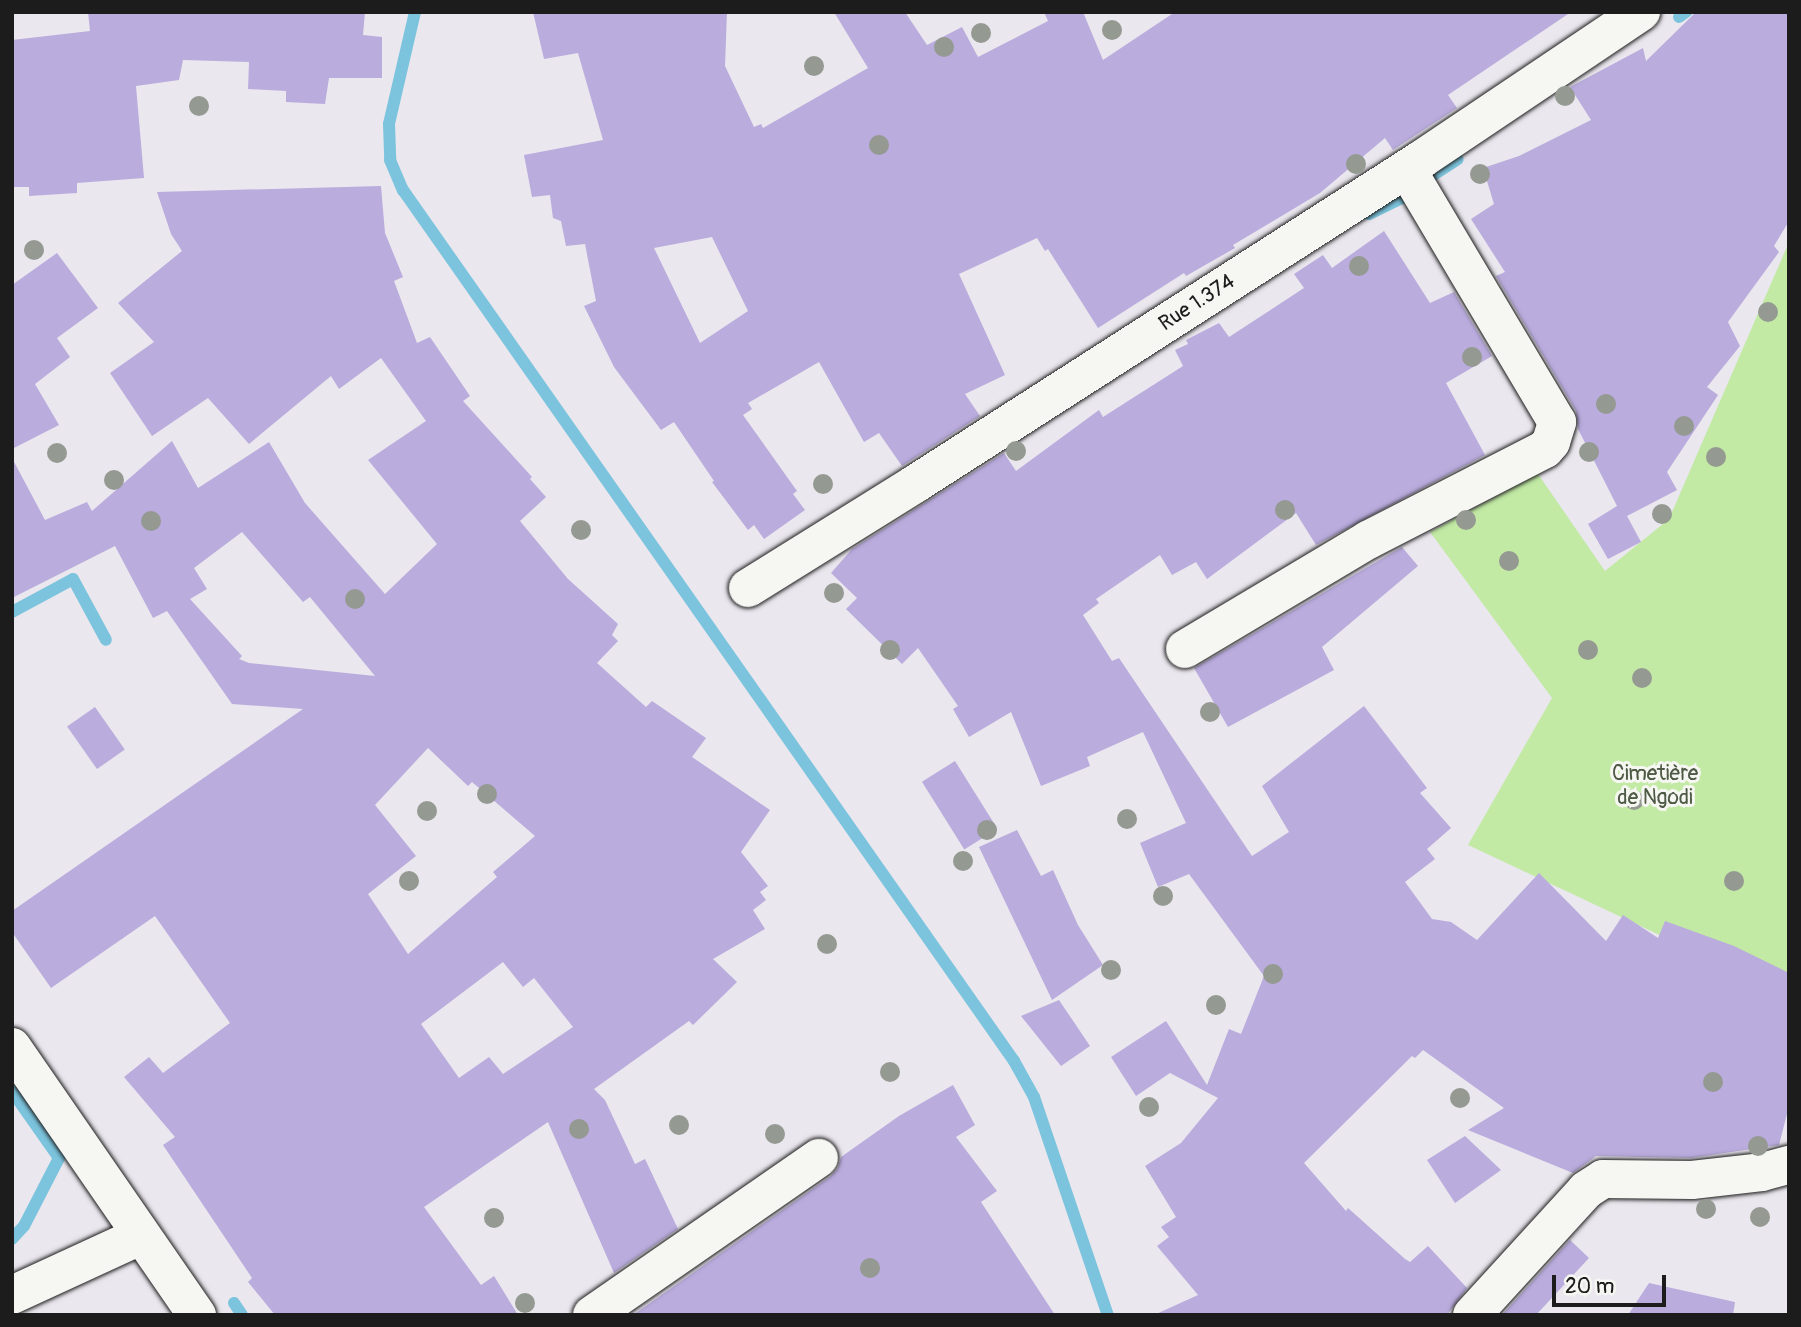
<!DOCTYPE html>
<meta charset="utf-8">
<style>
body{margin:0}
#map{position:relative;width:1801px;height:1327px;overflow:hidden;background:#eae7ee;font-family:Pangolin,sans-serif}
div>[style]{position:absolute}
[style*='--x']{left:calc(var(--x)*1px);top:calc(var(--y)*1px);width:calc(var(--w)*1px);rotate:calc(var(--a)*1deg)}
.green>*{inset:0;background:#c2eaa5}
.stream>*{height:12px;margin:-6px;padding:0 6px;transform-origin:6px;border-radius:6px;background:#7cc4dd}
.building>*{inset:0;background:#baacdd;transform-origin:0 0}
.roads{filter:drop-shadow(0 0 2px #1c1c1c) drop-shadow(0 0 2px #1c1c1c)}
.minor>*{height:38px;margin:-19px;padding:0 19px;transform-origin:19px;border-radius:19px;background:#f6f6f2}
.major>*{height:38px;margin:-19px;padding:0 19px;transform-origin:19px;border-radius:19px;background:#f6f6f2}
.trees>*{width:20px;height:20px;margin:-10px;border-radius:50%;background:#949991}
span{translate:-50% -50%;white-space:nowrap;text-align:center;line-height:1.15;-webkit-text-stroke:6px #f6f6f2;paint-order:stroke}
.street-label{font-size:21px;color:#1c1c1c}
.park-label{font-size:21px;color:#4e5a45}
.frame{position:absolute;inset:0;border:14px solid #1c1c1c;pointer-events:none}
.scale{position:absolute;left:1552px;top:1275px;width:114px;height:32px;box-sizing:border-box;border:4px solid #1c1c1c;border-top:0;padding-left:9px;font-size:21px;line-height:24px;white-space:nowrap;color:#1c1c1c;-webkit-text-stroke:5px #f6f6f2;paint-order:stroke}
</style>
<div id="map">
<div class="green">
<i style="clip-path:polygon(1789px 242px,1789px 996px,1468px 845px,1552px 698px,1430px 532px,1538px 474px,1605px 571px,1669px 519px)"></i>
</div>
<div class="stream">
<i style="--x:415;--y:12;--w:115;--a:103.1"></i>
<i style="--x:389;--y:124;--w:36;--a:88"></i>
<i style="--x:390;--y:160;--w:33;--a:67"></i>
<i style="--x:403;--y:190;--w:1064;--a:54.95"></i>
<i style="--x:1014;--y:1061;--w:41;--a:60.9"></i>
<i style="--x:1034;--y:1097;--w:230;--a:71.3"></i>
<i style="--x:1679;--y:17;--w:9;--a:-36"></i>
<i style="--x:1424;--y:181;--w:40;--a:-32.9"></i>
<i style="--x:1369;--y:214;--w:43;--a:-26"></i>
<i style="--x:12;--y:612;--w:69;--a:-28.4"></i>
<i style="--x:73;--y:579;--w:69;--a:61.6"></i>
<i style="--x:12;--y:1091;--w:82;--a:55"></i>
<i style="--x:59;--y:1158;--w:76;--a:117.2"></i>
<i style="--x:24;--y:1226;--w:18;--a:133"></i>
<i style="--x:234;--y:1303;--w:14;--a:56"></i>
</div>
<div class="building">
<i style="clip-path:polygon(88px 12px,365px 12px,363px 35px,382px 37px,382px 78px,329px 78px,325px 104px,286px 102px,286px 91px,248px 89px,249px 62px,183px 60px,179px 80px,136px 86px,144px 178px,77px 183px,77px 193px,29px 196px,29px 187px,12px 187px,12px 40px,90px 31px)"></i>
<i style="clip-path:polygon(evenodd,533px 12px,727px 12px,725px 66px,754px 127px,761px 124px,763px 128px,868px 68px,834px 12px,905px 12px,927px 45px,962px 27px,978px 57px,1048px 21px,1044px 12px,1083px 12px,1103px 60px,1175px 12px,1571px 12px,1448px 95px,1457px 108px,1393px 150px,1385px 138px,1320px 193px,1233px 245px,1235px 248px,1186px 276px,1184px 273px,1098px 328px,1048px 249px,1045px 251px,1037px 238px,959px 274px,1005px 375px,965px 394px,980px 416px,902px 466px,879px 433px,864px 442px,819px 362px,748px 403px,752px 409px,743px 415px,797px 491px,793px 494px,805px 510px,764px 539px,754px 525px,748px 530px,712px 482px,714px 481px,674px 422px,661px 430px,614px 367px,584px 306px,596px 301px,585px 244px,566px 246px,561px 221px,553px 218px,550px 195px,532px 197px,524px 155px,603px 140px,578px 53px,544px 59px,533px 12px,712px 237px,748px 311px,700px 343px,654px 248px,712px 237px)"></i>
<i style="clip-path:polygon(1696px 12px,1789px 12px,1789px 221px,1774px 246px,1779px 252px,1728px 322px,1740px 346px,1707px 387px,1718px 395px,1667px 472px,1677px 490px,1627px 516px,1641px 542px,1608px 559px,1588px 524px,1617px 506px,1578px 429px,1576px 411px,1496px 276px,1505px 272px,1471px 219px,1494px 204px,1483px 168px,1519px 156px,1591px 120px,1570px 87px,1643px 48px,1646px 61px)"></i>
<i style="clip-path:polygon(evenodd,381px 186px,385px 233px,403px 277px,394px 281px,417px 343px,430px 337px,470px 396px,463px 401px,532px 477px,530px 479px,546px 497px,520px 521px,568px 579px,618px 624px,612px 635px,618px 641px,597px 663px,646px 707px,652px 701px,706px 738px,692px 757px,770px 810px,741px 852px,768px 886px,760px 892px,766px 900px,753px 910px,765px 929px,713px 959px,737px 982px,693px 1025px,689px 1021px,594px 1089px,605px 1100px,635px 1164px,645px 1159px,678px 1229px,614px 1273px,548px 1122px,424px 1207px,481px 1285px,494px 1276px,518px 1315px,275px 1315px,248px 1282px,252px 1278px,163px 1145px,175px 1137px,124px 1077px,149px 1057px,163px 1073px,230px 1023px,155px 916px,51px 988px,12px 932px,12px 911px,303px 709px,232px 704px,167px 611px,153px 618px,115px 546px,12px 598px,12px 458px,45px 520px,87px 502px,92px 511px,172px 441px,198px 488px,269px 442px,305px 503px,385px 594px,437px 544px,368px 460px,426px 421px,381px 358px,339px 389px,331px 376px,249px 444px,208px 398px,152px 436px,110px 373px,154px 342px,118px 303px,182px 251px,171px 234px,157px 192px,381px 186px,242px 532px,303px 602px,310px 597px,375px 676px,249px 663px,239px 659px,242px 656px,190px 599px,207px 589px,194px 568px,242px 532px,381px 186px,428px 748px,468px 786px,472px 782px,535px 836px,493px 872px,497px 877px,408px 954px,368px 894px,416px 856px,375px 805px,428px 748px,381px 186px,503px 962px,523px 987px,534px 978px,573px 1027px,503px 1074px,489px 1057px,459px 1078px,421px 1024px,503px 962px)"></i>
<i style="clip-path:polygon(1384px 231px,1430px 303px,1454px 292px,1492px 356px,1446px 383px,1485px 455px,1316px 545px,1296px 513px,1207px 579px,1196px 562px,1172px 575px,1160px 555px,1096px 599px,1099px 603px,1083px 615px,1112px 661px,1119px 658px,1252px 856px,1289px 832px,1262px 786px,1364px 706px,1427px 788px,1420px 793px,1451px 828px,1427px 849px,1435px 859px,1405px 882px,1432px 919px,1451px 922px,1477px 940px,1539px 873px,1606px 941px,1623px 915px,1658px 938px,1665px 921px,1734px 946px,1789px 973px,1789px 1106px,1779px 1145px,1691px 1158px,1596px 1156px,1573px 1173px,1468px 1130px,1504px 1108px,1423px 1050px,1415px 1058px,1412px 1056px,1304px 1163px,1346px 1211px,1348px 1208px,1405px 1259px,1410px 1262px,1428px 1246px,1467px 1288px,1447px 1315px,1154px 1315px,1198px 1295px,1157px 1246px,1169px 1237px,1161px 1227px,1176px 1217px,1145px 1166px,1181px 1143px,1218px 1098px,1170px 1073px,1136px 1096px,1111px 1057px,1166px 1021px,1207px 1085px,1229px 1029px,1241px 1034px,1264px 976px,1189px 874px,1158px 887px,1140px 843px,1186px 823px,1143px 732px,1087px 757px,1090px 766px,1041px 786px,1011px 712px,969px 737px,953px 709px,958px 706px,918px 648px,902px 664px,846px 609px,857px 598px,831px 573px,852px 549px,1004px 453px,1016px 471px,1099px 410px,1103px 417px,1183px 366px,1175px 350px,1188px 344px,1186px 340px,1219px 323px,1229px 337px,1304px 288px,1294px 274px,1323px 255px,1332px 268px)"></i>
<i style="clip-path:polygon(57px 253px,98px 308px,57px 338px,70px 357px,35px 384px,59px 425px,12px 449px,12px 285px)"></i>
<i style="clip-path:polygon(1402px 547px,1418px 566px,1322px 647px,1334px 670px,1228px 727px,1194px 668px)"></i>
<i style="left:95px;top:707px;width:52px;height:34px;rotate:55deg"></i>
<i style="left:955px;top:761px;width:80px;height:39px;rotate:58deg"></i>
<i style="clip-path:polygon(1017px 830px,1041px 876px,1053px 870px,1078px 925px,1103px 965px,1052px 1000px,979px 847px)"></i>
<i style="clip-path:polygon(1059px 1000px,1090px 1046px,1061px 1066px,1021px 1016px)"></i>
<i style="clip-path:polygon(953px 1085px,975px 1125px,956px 1137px,997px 1191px,981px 1202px,1055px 1315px,633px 1315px,831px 1176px,838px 1168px,841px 1157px,899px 1116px)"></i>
<i style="clip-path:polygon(1465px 1136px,1501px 1170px,1455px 1203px,1427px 1160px)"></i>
<i style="clip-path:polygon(1570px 1240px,1589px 1258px,1536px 1315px,1502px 1315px)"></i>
<i style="clip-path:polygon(1649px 1283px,1735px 1302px,1733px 1315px,1628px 1315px)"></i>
</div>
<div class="roads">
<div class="minor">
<i style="--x:748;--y:588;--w:197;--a:-31.9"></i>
<i style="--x:915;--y:484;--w:602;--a:-32.66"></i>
<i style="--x:1422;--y:159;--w:264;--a:-33.9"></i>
<i style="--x:1185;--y:649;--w:213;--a:-30.8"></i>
<i style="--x:1368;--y:540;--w:199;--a:-27.2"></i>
<i style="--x:1545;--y:449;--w:9;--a:-49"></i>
<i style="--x:1551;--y:442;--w:21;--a:-73"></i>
<i style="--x:1557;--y:422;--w:294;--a:-120.7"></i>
<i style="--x:12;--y:1295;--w:141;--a:-24.7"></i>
<i style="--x:592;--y:1315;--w:276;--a:-34.7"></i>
<i style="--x:1472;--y:1315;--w:169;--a:-47.6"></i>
<i style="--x:1586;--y:1190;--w:20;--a:-33"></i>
<i style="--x:1603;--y:1179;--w:89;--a:0.6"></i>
<i style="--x:1692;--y:1180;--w:70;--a:-6.5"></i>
<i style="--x:1762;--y:1172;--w:28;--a:-15"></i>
</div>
<div class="major">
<i style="--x:12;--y:1047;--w:326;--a:55.4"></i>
</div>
</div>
<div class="trees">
<i style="left:1112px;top:30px"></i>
<i style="left:981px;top:33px"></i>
<i style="left:944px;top:47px"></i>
<i style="left:814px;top:66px"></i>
<i style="left:1565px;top:96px"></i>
<i style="left:199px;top:106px"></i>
<i style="left:879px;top:145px"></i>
<i style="left:1356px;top:164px"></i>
<i style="left:1480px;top:174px"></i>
<i style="left:34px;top:250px"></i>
<i style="left:1359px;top:266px"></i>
<i style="left:1768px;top:312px"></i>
<i style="left:1472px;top:357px"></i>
<i style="left:1606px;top:404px"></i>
<i style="left:1684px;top:426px"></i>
<i style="left:1016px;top:451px"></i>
<i style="left:1589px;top:452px"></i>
<i style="left:57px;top:453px"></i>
<i style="left:1716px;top:457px"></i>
<i style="left:114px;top:480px"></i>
<i style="left:823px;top:484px"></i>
<i style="left:1285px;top:510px"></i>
<i style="left:1662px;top:514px"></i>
<i style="left:1466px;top:520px"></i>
<i style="left:151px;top:521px"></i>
<i style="left:581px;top:530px"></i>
<i style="left:1509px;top:561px"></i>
<i style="left:834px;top:593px"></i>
<i style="left:355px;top:599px"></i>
<i style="left:890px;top:650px"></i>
<i style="left:1588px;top:650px"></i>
<i style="left:1642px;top:678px"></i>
<i style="left:1210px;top:712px"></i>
<i style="left:487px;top:794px"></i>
<i style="left:1634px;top:800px"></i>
<i style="left:427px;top:811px"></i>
<i style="left:1127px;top:819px"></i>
<i style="left:987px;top:830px"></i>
<i style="left:963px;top:861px"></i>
<i style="left:409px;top:881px"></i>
<i style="left:1734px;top:881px"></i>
<i style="left:1163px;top:896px"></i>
<i style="left:827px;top:944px"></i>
<i style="left:1111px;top:970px"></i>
<i style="left:1273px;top:974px"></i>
<i style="left:1216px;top:1005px"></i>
<i style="left:890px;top:1072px"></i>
<i style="left:1713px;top:1082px"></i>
<i style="left:1460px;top:1098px"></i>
<i style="left:1149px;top:1107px"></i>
<i style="left:679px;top:1125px"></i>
<i style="left:579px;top:1129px"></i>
<i style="left:775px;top:1134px"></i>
<i style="left:1758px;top:1146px"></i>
<i style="left:1706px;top:1209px"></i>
<i style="left:1760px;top:1217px"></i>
<i style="left:494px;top:1218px"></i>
<i style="left:870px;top:1268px"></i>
<i style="left:525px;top:1303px"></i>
</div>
<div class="street-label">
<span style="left:1197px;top:303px;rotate:-33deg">Rue 1.374</span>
</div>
<div class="park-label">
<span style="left:1655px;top:786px">Cimetière<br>de Ngodi</span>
</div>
<div class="frame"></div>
<div class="scale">20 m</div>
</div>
